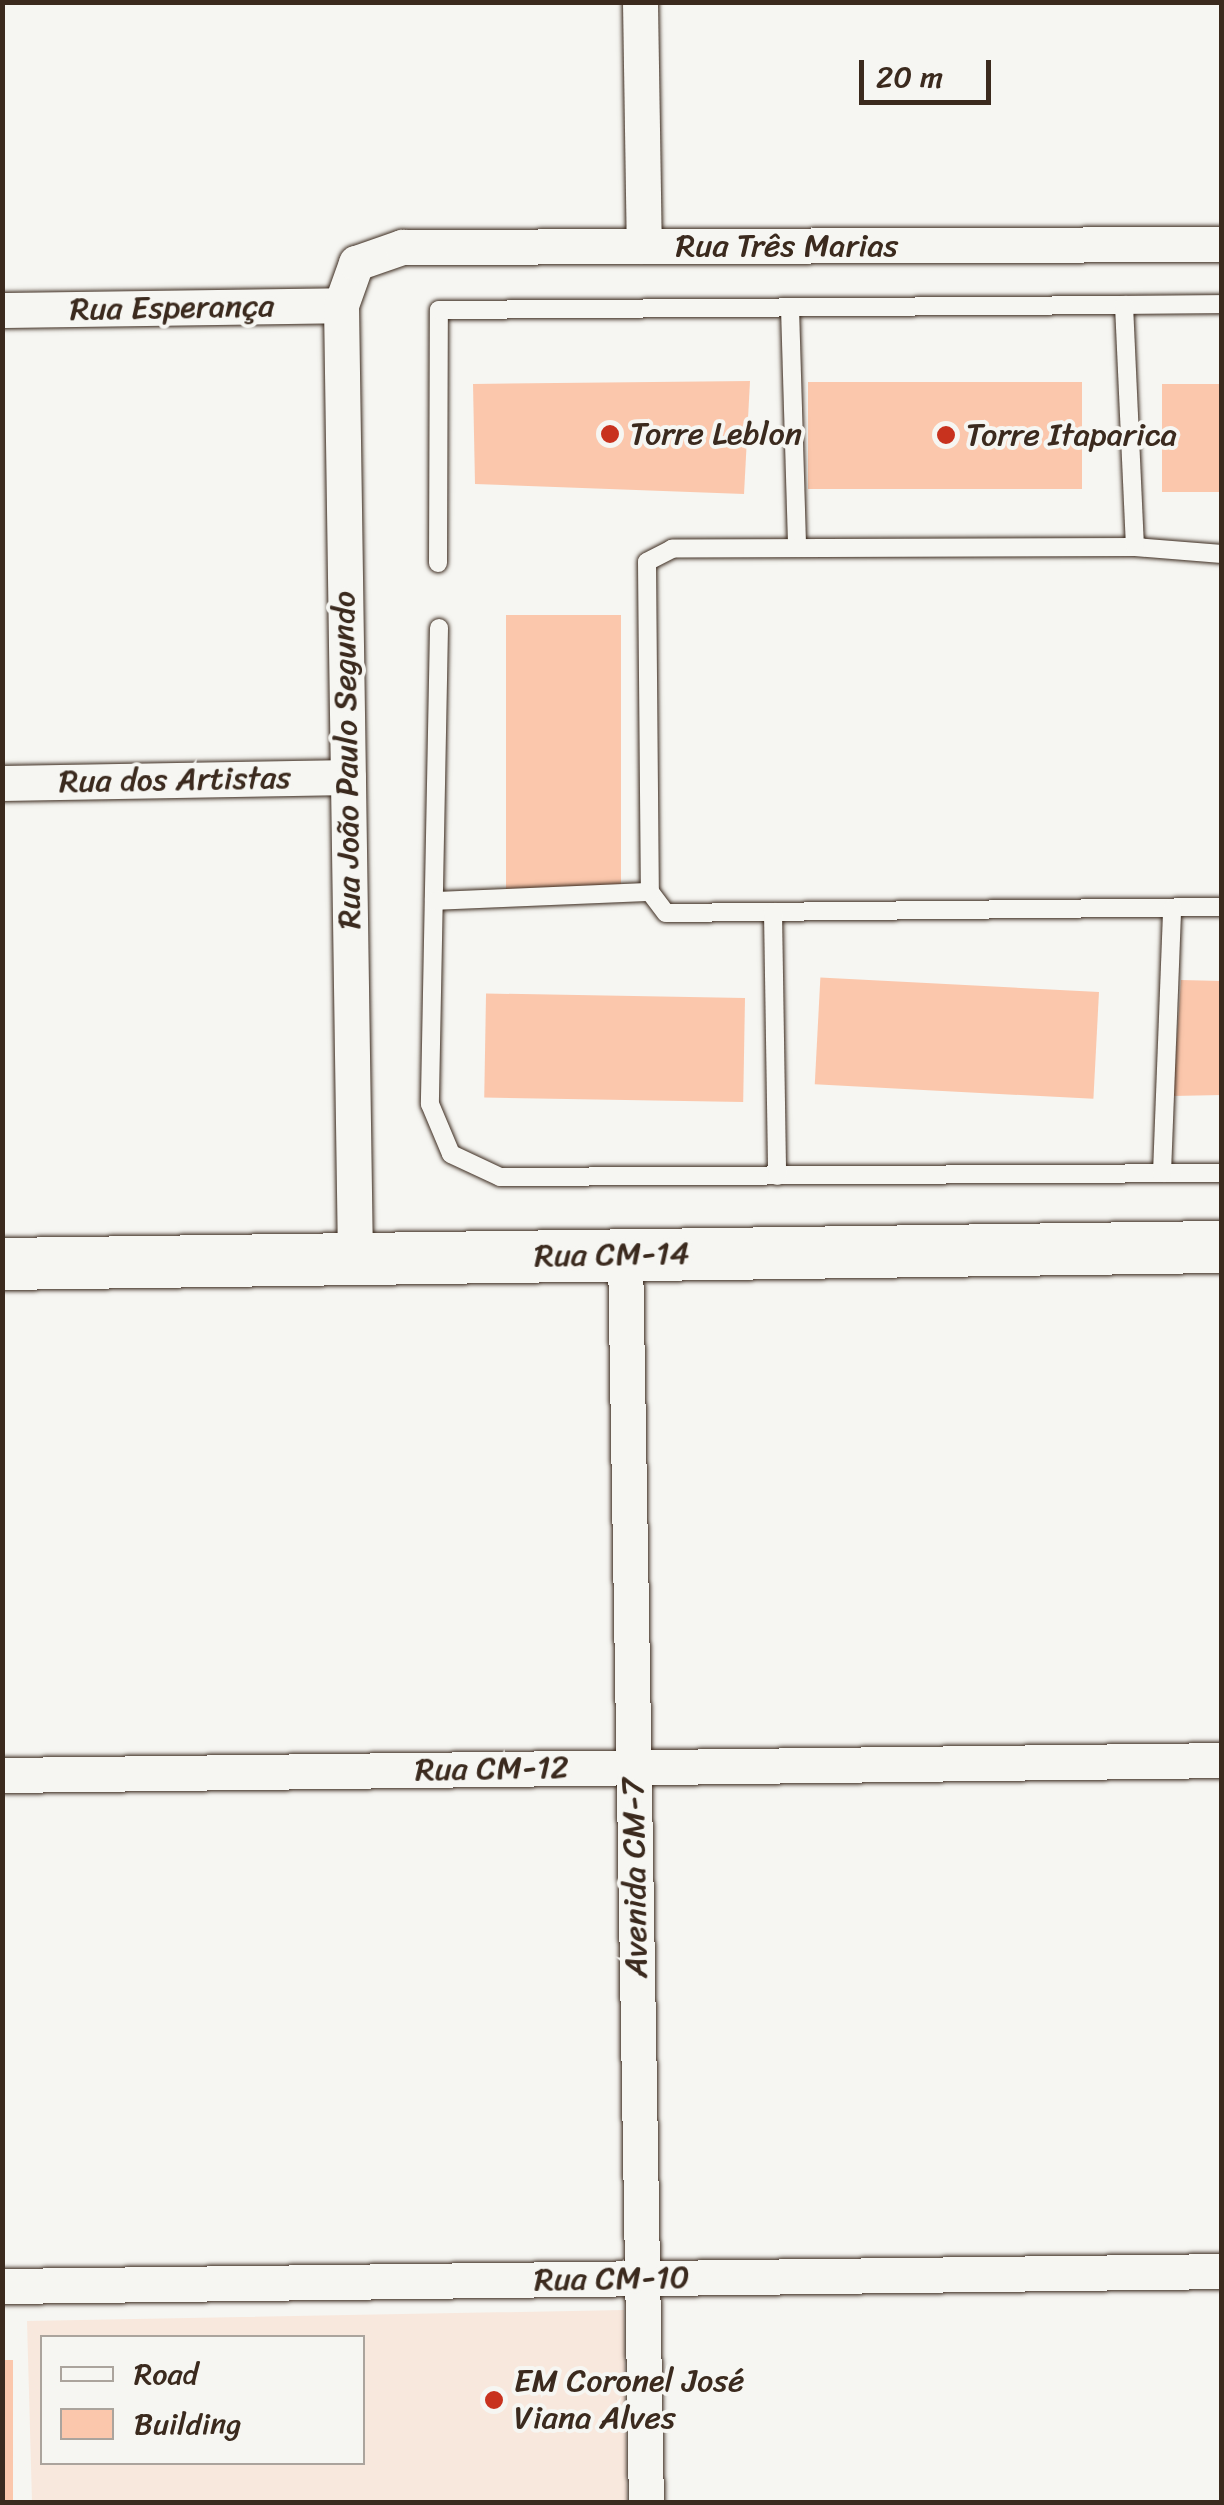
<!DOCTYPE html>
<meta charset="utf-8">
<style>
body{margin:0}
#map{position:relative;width:1224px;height:2505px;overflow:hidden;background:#f6f6f2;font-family:Sriracha,sans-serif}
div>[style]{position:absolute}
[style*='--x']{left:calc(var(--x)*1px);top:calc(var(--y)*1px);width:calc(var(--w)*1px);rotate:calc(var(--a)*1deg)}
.built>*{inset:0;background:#f8e8dd}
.building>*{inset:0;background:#fbc7ac;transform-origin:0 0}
.roads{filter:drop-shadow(0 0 2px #3b2a1e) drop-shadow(0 0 2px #3b2a1e)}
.lane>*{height:18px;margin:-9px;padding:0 9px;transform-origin:9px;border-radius:9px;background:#f6f6f2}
.street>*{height:35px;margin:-17.5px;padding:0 17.5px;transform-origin:17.5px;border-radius:17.5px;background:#f6f6f2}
.secondary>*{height:52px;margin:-26px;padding:0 26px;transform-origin:26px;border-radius:26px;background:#f6f6f2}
.dots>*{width:28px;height:28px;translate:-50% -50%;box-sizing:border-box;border:5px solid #f6f6f2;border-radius:50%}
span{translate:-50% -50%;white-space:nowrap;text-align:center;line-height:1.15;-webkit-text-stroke:8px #f6f6f2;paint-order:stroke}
.street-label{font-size:32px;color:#3b2a1e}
.poi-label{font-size:32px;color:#3b2a1e}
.left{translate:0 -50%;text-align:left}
.frame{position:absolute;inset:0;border:5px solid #3b2a1e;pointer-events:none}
.legend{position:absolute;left:40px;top:2335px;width:325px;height:130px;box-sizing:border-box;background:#f6f6f2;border:2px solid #aba49d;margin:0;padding:12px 18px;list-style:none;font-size:30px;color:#3b2a1e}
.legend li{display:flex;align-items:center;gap:20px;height:50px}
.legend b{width:50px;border:2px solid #aba49d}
.scale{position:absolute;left:859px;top:60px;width:132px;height:45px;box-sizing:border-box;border:5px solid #3b2a1e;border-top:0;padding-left:12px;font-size:30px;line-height:35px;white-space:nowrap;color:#3b2a1e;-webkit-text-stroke:8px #f6f6f2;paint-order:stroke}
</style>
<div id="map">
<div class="built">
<i style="clip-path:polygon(evenodd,624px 2310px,627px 2502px,32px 2502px,27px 2321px,624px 2310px,42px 2338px,362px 2338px,362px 2462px,42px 2462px,42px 2338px)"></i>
</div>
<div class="building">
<i style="clip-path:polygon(750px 381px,744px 494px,475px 484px,473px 384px)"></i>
<i style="left:808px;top:382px;width:274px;height:107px"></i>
<i style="left:1162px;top:384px;width:60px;height:108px"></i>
<i style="left:621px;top:615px;width:274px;height:115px;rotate:90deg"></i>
<i style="clip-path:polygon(1181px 980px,1222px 981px,1222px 1095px,1173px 1096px)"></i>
<i style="left:1099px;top:992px;width:107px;height:279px;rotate:93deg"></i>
<i style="left:745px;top:998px;width:104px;height:259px;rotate:91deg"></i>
<i style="left:13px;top:2360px;width:142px;height:11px;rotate:90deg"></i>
</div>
<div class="roads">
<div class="lane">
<i style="--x:1124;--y:305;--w:98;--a:-0.6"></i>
<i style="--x:790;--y:308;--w:240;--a:88.3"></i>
<i style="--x:1222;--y:554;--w:87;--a:-175.4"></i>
<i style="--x:1135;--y:547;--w:463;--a:179.8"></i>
<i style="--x:672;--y:549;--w:28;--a:153"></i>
<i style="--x:647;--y:562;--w:330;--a:89.5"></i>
<i style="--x:650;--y:892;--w:26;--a:53"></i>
<i style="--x:666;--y:913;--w:556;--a:-0.62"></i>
<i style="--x:438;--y:563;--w:253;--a:-89.8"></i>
<i style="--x:439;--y:310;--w:685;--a:-0.42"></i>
<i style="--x:1124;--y:305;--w:242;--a:87.4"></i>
<i style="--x:439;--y:628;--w:476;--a:91.1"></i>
<i style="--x:430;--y:1104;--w:54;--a:67.2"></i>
<i style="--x:451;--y:1154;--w:54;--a:25.1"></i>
<i style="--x:500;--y:1177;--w:722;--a:-0.32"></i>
<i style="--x:434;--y:901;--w:216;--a:-2.4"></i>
<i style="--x:773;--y:912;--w:264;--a:89.1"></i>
<i style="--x:1162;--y:1173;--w:265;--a:-87.8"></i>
</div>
<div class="street">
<i style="--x:640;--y:2;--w:244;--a:89.1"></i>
<i style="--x:2;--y:310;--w:339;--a:-0.8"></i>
<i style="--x:2;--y:783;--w:346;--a:-1"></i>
<i style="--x:625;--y:1254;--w:1248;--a:89.04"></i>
<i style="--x:355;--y:1259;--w:954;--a:-90.84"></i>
<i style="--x:341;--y:305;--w:45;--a:-70.3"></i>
<i style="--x:356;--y:263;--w:49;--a:-19.2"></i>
<i style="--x:402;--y:247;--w:820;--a:-0.21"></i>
<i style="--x:2;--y:1775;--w:1220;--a:-0.7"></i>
<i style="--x:2;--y:2286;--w:1220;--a:-0.7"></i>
</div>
<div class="secondary">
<i style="--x:2;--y:1264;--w:1220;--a:-0.8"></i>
</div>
</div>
<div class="dots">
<i style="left:610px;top:434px;background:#c8321e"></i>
<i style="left:946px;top:435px;background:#c8321e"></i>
<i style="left:494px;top:2400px;background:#c8321e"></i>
</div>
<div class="street-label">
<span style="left:787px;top:246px">Rua Três Marias</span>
<span style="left:172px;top:308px;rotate:-1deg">Rua Esperança</span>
<span style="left:347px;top:760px;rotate:-91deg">Rua João Paulo Segundo</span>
<span style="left:175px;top:780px;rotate:-1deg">Rua dos Artistas</span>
<span style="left:612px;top:1255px;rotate:-1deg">Rua CM-14</span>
<span style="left:492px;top:1769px;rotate:-1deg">Rua CM-12</span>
<span style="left:635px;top:1878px;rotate:-91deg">Avenida CM-7</span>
<span style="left:612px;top:2279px;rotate:-1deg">Rua CM-10</span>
</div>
<div class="poi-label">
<span class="left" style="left:630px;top:434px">Torre Leblon</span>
<span class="left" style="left:966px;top:435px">Torre Itaparica</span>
<span class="left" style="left:514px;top:2400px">EM Coronel José<br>Viana Alves</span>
</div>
<div class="frame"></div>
<ul class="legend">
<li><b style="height:12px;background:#f6f6f2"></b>Road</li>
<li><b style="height:28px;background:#fbc7ac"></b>Building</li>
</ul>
<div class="scale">20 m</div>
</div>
